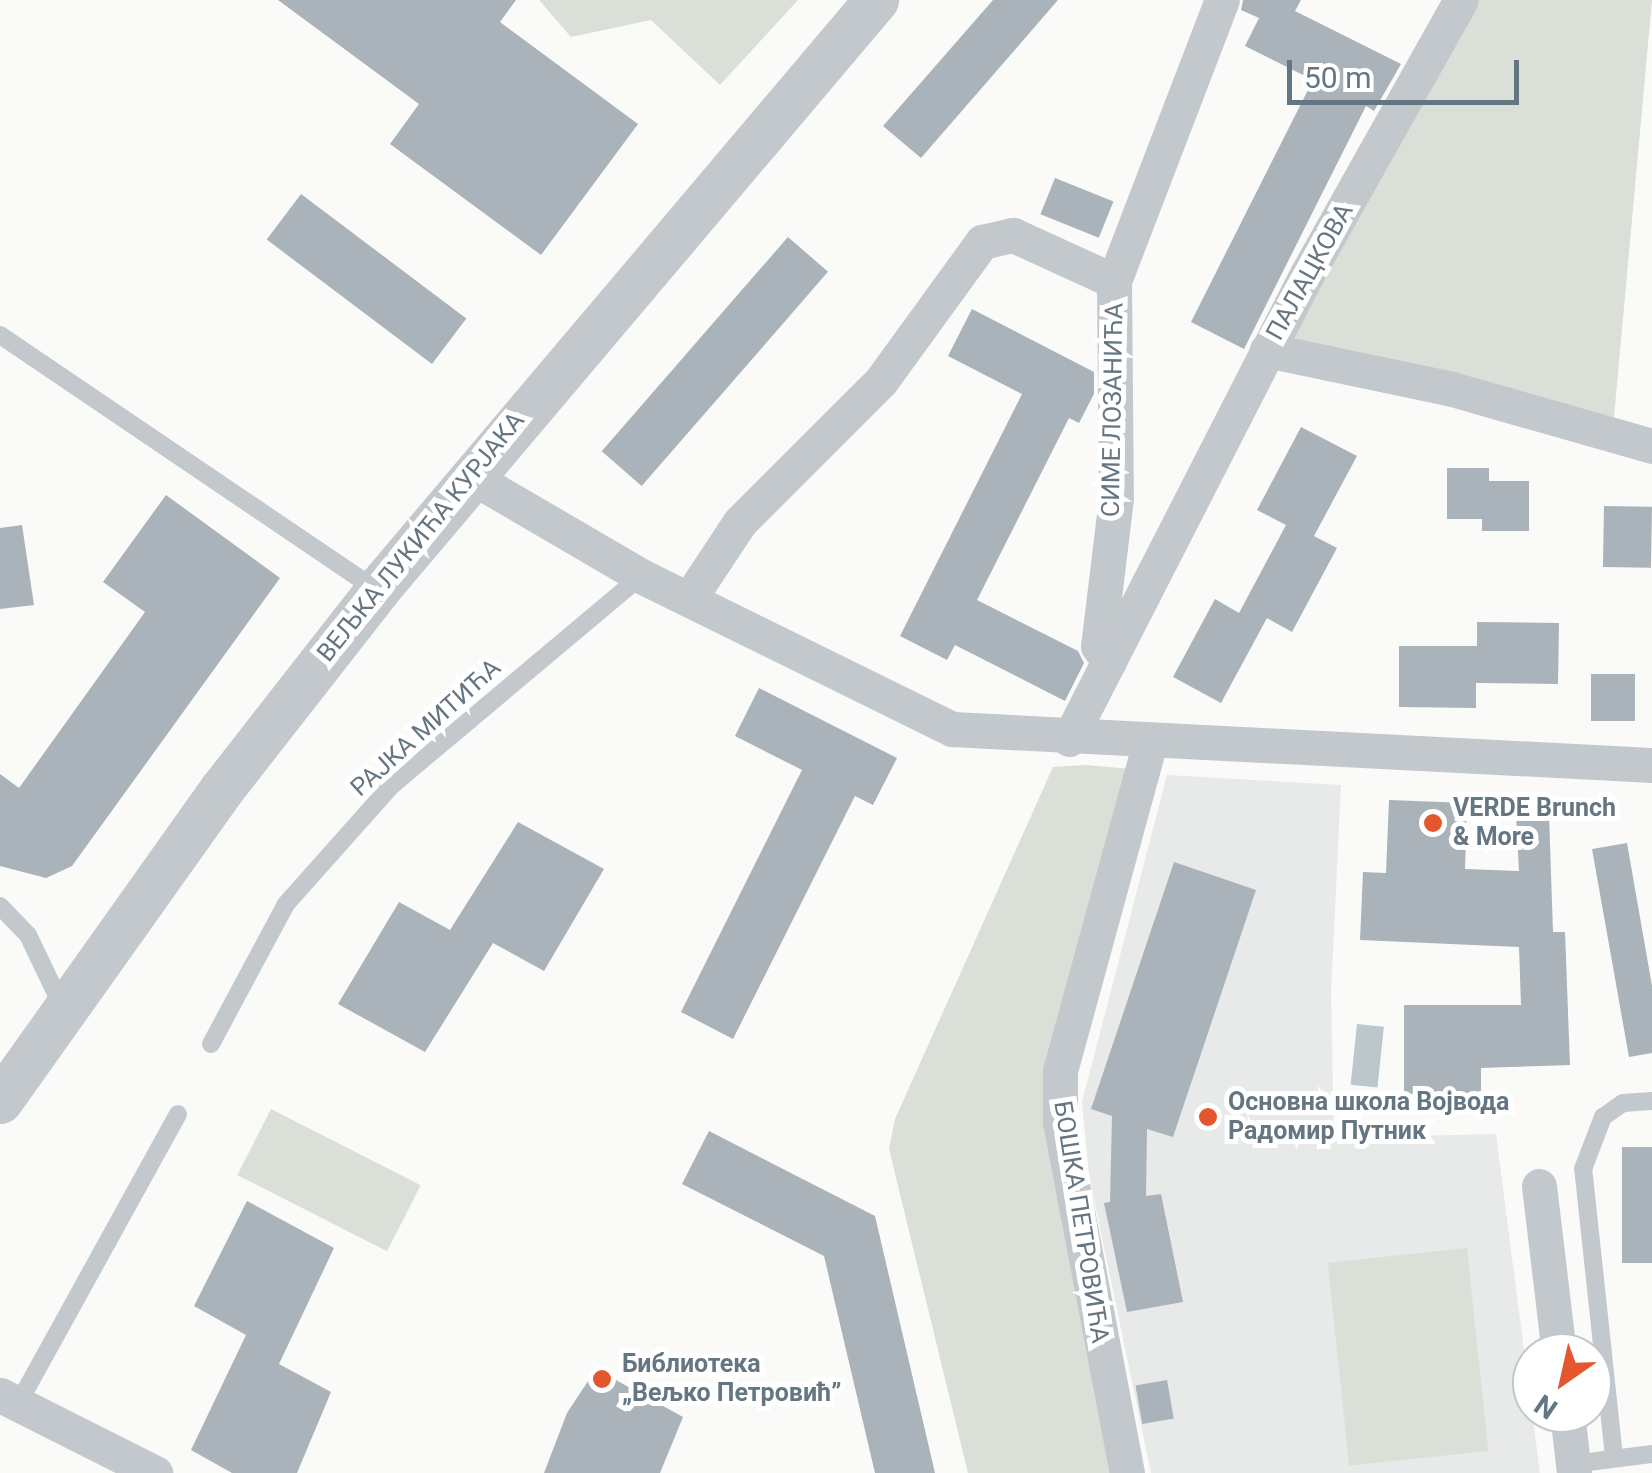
<!DOCTYPE html>
<meta charset="utf-8">
<style>
body{margin:0}
#map{position:relative;width:1652px;height:1473px;overflow:hidden;background:#fafaf8;font-family:Roboto,sans-serif}
div>[style]{position:absolute}
[style*='--x']{left:calc(var(--x)*1px);top:calc(var(--y)*1px);width:calc(var(--w)*1px);rotate:calc(var(--a)*1deg)}
.built>*{inset:0;background:#e8e9e9}
.green>*{inset:0;background:#dadfd7;transform-origin:0 0}
.water>*{inset:0;background:#bbc7cb;transform-origin:0 0}
.building>*{inset:0;background:#aab3b9;transform-origin:0 0}
.service>*{height:18px;margin:-9px;padding:0 9px;transform-origin:9px;border-radius:9px;background:#c3c8cc}
.minor>*{height:35px;margin:-17.5px;padding:0 17.5px;transform-origin:17.5px;border-radius:17.5px;background:#c3c8cc}
.tertiary>*{height:45px;margin:-22.5px;padding:0 22.5px;transform-origin:22.5px;border-radius:22.5px;background:#c3c8cc}
.dots>*{width:28px;height:28px;translate:-50% -50%;box-sizing:border-box;border:5px solid #fff;border-radius:50%}
span{translate:-50% -50%;white-space:nowrap;text-align:center;line-height:1.15;-webkit-text-stroke:10px #fff;paint-order:stroke}
.street-label{font-size:25px;color:#657683}
.poi-label{font-size:25px;color:#657683;font-weight:700}
.left{translate:0 -50%;text-align:left}
.north{position:absolute;left:1512px;top:1333px;width:100px;height:100px;box-sizing:border-box;background:#fff;border:2px solid #c1c8cd;border-radius:50%;rotate:214deg;font-size:28px;font-weight:700;line-height:40px;text-align:center;color:#657683}
.north::after{content:'';display:block;margin:auto;width:35px;height:45px;background:#e4572e;clip-path:polygon(50% 0,100% 100%,50% 72%,0 100%)}
.scale{position:absolute;left:1287px;top:60px;width:232px;height:45px;box-sizing:border-box;border:5px solid #657683;border-top:0;padding-left:12px;font-size:30px;line-height:35px;white-space:nowrap;color:#657683;-webkit-text-stroke:8px #fff;paint-order:stroke}
</style>
<div id="map">
<div class="built">
<i style="clip-path:polygon(1167px 775px,1341px 785px,1331px 993px,1334px 1138px,1496px 1134px,1540px 1473px,1151px 1473px,1089px 1175px,1082px 1102px)"></i>
</div>
<div class="green">
<i style="clip-path:polygon(539px 0,798px 0,720px 85px,651px 20px,571px 37px)"></i>
<i style="clip-path:polygon(1461px 0,1652px 0,1612px 439px,1267px 350px)"></i>
<i style="clip-path:polygon(1085px 765px,1143px 770px,1060px 1071px,1127px 1473px,968px 1473px,889px 1149px,895px 1119px,1053px 767px)"></i>
<i style="left:271px;top:1109px;width:168px;height:74px;rotate:27deg"></i>
<i style="left:1467px;top:1248px;width:204px;height:140px;rotate:84deg"></i>
</div>
<div class="water">
<i style="left:1357px;top:1024px;width:27px;height:61px;rotate:6deg"></i>
</div>
<div class="building">
<i style="clip-path:polygon(278px 0,516px 0,500px 22px,638px 124px,541px 255px,390px 144px,419px 104px)"></i>
<i style="clip-path:polygon(993px 0,1058px 0,921px 158px,883px 126px)"></i>
<i style="clip-path:polygon(1243px 0,1301px 0,1295px 11px,1401px 64px,1374px 111px,1366px 106px,1244px 349px,1191px 322px,1313px 80px,1245px 46px,1259px 18px,1241px 10px)"></i>
<i style="left:1055px;top:178px;width:63px;height:39px;rotate:22deg"></i>
<i style="left:301px;top:194px;width:207px;height:57px;rotate:37deg"></i>
<i style="left:788px;top:237px;width:53px;height:284px;rotate:41deg"></i>
<i style="clip-path:polygon(972px 309px,1094px 372px,1094px 394px,1079px 423px,1069px 418px,977px 600px,1078px 651px,1084px 663px,1065px 701px,955px 645px,947px 660px,900px 636px,1022px 394px,948px 356px)"></i>
<i style="clip-path:polygon(1301px 427px,1357px 456px,1314px 536px,1337px 548px,1292px 632px,1267px 618px,1221px 703px,1173px 677px,1215px 599px,1239px 613px,1286px 525px,1257px 510px)"></i>
<i style="clip-path:polygon(1447px 468px,1489px 468px,1489px 481px,1529px 481px,1529px 531px,1482px 531px,1482px 519px,1447px 519px)"></i>
<i style="clip-path:polygon(166px 495px,280px 578px,72px 866px,46px 878px,0 866px,0 774px,19px 788px,145px 612px,103px 582px)"></i>
<i style="left:1604px;top:506px;width:48px;height:61px;rotate:1deg"></i>
<i style="clip-path:polygon(22px 525px,34px 605px,0 609px,0 528px)"></i>
<i style="clip-path:polygon(1477px 622px,1559px 623px,1558px 684px,1476px 683px,1476px 708px,1399px 707px,1399px 646px,1477px 646px)"></i>
<i style="left:1591px;top:674px;width:44px;height:47px"></i>
<i style="clip-path:polygon(759px 688px,897px 758px,873px 805px,855px 796px,733px 1039px,681px 1012px,802px 770px,735px 736px)"></i>
<i style="clip-path:polygon(1389px 800px,1467px 803px,1465px 869px,1519px 871px,1516px 815px,1549px 814px,1553px 932px,1565px 932px,1570px 1065px,1481px 1068px,1481px 1094px,1404px 1094px,1404px 1005px,1521px 1005px,1519px 947px,1360px 940px,1363px 872px,1386px 873px)"></i>
<i style="clip-path:polygon(518px 822px,604px 869px,544px 971px,493px 943px,425px 1052px,338px 1004px,399px 902px,450px 930px)"></i>
<i style="clip-path:polygon(1627px 843px,1652px 986px,1652px 1053px,1629px 1057px,1592px 849px)"></i>
<i style="clip-path:polygon(1174px 862px,1256px 890px,1173px 1137px,1147px 1129px,1146px 1196px,1161px 1194px,1183px 1302px,1127px 1312px,1104px 1203px,1110px 1202px,1112px 1116px,1091px 1109px)"></i>
<i style="clip-path:polygon(709px 1131px,875px 1216px,935px 1473px,875px 1473px,824px 1256px,682px 1184px)"></i>
<i style="left:1652px;top:1147px;width:116px;height:30px;rotate:90deg"></i>
<i style="clip-path:polygon(247px 1201px,334px 1248px,279px 1364px,331px 1392px,297px 1473px,232px 1473px,191px 1450px,246px 1335px,194px 1306px)"></i>
<i style="clip-path:polygon(596px 1369px,683px 1417px,660px 1473px,544px 1473px,567px 1413px)"></i>
<i style="left:1167px;top:1380px;width:39px;height:32px;rotate:80deg"></i>
</div>
<div class="service">
<i style="--x:0;--y:335;--w:454;--a:34.1"></i>
<i style="--x:0;--y:906;--w:40;--a:46"></i>
<i style="--x:28;--y:935;--w:81;--a:64.4"></i>
<i style="--x:211;--y:1044;--w:159;--a:-61.8"></i>
<i style="--x:286;--y:904;--w:158;--a:-48.3"></i>
<i style="--x:391;--y:786;--w:326;--a:-40"></i>
<i style="--x:18;--y:1404;--w:331;--a:-61.1"></i>
<i style="--x:1614;--y:1457;--w:290;--a:-96.1"></i>
<i style="--x:1583;--y:1169;--w:56;--a:-69"></i>
<i style="--x:1603;--y:1117;--w:24;--a:-35"></i>
<i style="--x:1623;--y:1103;--w:29;--a:-4"></i>
<i style="--x:1573;--y:1464;--w:80;--a:-7.2"></i>
</div>
<div class="minor">
<i style="--x:1114;--y:281;--w:301;--a:-69"></i>
<i style="--x:1267;--y:350;--w:189;--a:11.9"></i>
<i style="--x:1452;--y:389;--w:208;--a:15.9"></i>
<i style="--x:470;--y:476;--w:198;--a:30.3"></i>
<i style="--x:641;--y:576;--w:347;--a:26.2"></i>
<i style="--x:952;--y:729;--w:701;--a:2.94"></i>
<i style="--x:689;--y:599;--w:92;--a:-56.5"></i>
<i style="--x:740;--y:522;--w:199;--a:-45"></i>
<i style="--x:881;--y:381;--w:172;--a:-54"></i>
<i style="--x:982;--y:242;--w:32;--a:-13"></i>
<i style="--x:1013;--y:235;--w:111;--a:24.5"></i>
<i style="--x:1114;--y:281;--w:217;--a:89.5"></i>
<i style="--x:1116;--y:498;--w:149;--a:96.9"></i>
<i style="--x:1098;--y:646;--w:19;--a:55"></i>
<i style="--x:1069;--y:739;--w:522;--a:-62.9"></i>
<i style="--x:1307;--y:274;--w:314;--a:-60.7"></i>
<i style="--x:1539;--y:1186;--w:168;--a:83.2"></i>
<i style="--x:0;--y:1395;--w:174;--a:26.7"></i>
<i style="--x:1567;--y:1413;--w:60;--a:83.3"></i>
<i style="--x:1127;--y:1473;--w:358;--a:-100.8"></i>
<i style="--x:1060;--y:1121;--w:50;--a:-90"></i>
<i style="--x:1060;--y:1071;--w:342;--a:-74.7"></i>
</div>
<div class="tertiary">
<i style="--x:0;--y:1101;--w:382;--a:-54.6"></i>
<i style="--x:221;--y:790;--w:254;--a:-52"></i>
<i style="--x:377;--y:590;--w:773;--a:-49.78"></i>
</div>
<div class="dots">
<i style="left:1433px;top:823px;background:#e4572e"></i>
<i style="left:1208px;top:1117px;background:#e4572e"></i>
<i style="left:602px;top:1379px;background:#e4572e"></i>
</div>
<div class="street-label">
<span style="left:1310px;top:272px;rotate:-61deg">ПАЛАЦКОВА</span>
<span style="left:1113px;top:410px;rotate:-89deg">СИМЕ ЛОЗАНИЋА</span>
<span style="left:421px;top:537px;rotate:-51deg">ВЕЉКА ЛУКИЋА КУРЈАКА</span>
<span style="left:426px;top:728px;rotate:-42deg">РАЈКА МИТИЋА</span>
<span style="left:1081px;top:1222px;rotate:81deg">БОШКА ПЕТРОВИЋА</span>
</div>
<div class="poi-label">
<span class="left" style="left:1453px;top:823px">VERDE Brunch<br>&amp; More</span>
<span class="left" style="left:1228px;top:1117px">Основна школа Војвода<br>Радомир Путник</span>
<span class="left" style="left:622px;top:1379px">Библиотека<br>„Вељко Петровић”</span>
</div>
<div class="north">N</div>
<div class="scale">50 m</div>
</div>
